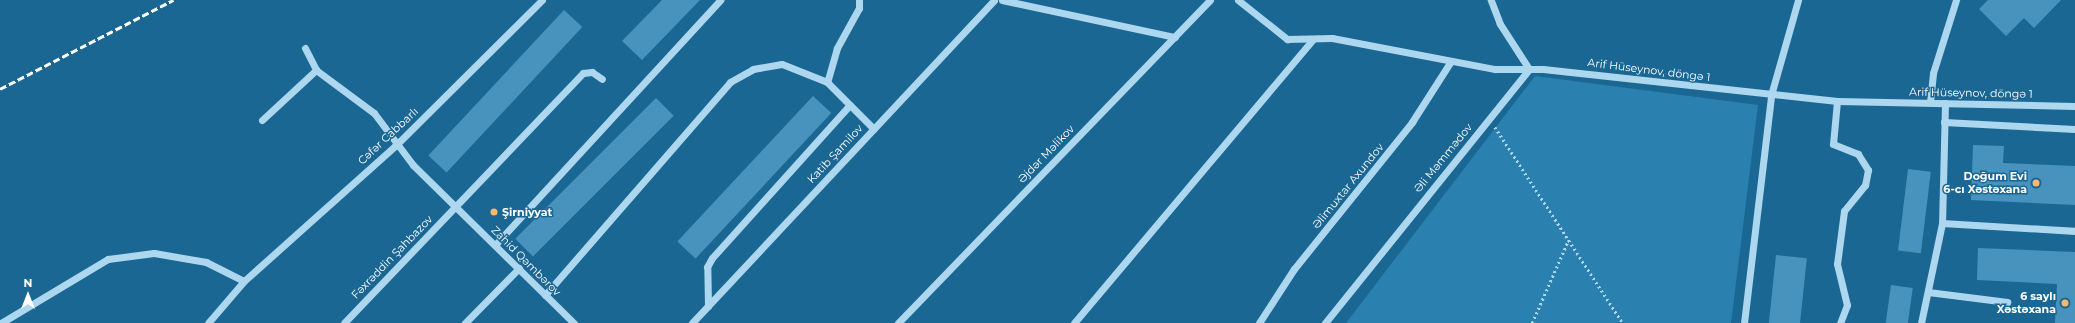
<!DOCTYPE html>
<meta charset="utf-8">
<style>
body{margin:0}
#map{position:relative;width:2075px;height:323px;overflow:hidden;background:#1b6794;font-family:Montserrat,sans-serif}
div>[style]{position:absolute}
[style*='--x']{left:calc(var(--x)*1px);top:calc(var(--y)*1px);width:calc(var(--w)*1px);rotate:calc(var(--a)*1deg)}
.green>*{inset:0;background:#2a81b0}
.building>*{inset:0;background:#4893bd;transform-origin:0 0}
.path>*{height:2.5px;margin-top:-1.25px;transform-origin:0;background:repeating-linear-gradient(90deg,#acd7ef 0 2px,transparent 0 5px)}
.minor>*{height:7px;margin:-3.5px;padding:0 3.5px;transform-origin:3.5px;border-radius:3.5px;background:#acd7ef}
.rail>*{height:3px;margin-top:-1.5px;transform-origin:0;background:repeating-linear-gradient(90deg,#fff 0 7px,transparent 0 10px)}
.dots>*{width:11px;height:11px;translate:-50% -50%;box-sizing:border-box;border:2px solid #1b6794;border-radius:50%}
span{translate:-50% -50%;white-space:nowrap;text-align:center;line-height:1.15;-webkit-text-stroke:3px #1b6794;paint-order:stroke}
.street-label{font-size:11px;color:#fff}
.poi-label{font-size:11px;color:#fff;font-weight:700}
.right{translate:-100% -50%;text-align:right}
.left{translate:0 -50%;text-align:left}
.north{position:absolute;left:8px;top:275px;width:40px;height:40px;-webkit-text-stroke:3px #1b6794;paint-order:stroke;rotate:0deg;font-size:11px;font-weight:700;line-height:16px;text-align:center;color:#fff}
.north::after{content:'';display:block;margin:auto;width:14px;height:18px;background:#fff;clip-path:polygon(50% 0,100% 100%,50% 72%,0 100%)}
</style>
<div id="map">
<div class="green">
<i style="clip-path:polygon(1535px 76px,1758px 105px,1731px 323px,1346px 323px)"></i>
</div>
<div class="building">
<i style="clip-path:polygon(662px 0,700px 0,642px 60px,622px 41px)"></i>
<i style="clip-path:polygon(1988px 0,2061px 0,2034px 28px,2024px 18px,2006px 36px,1979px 9px)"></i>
<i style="left:564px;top:10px;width:25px;height:199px;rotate:43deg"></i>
<i style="left:813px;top:96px;width:25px;height:199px;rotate:43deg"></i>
<i style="left:656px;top:98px;width:25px;height:199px;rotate:45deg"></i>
<i style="clip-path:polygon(1973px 145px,2004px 146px,2003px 163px,2075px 166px,2075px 205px,1971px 200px)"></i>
<i style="left:1908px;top:169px;width:23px;height:82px;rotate:7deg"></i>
<i style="clip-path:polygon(1978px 248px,2075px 252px,2075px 323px,2055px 323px,2057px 284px,1977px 280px)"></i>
<i style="left:1776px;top:255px;width:31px;height:68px;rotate:6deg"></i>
<i style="left:1891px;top:285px;width:22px;height:38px;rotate:8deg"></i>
</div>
<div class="path">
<i style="--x:1495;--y:127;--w:234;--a:56.9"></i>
<i style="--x:1532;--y:323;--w:90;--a:-66.3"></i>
</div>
<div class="minor">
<i style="--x:859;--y:0;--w:8;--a:90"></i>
<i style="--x:859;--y:8;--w:46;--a:118.8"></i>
<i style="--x:837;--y:48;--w:35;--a:106"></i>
<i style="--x:827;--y:82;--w:66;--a:45"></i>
<i style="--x:1002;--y:0;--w:177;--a:12.1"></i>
<i style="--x:1238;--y:0;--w:63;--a:38.5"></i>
<i style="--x:1287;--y:39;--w:45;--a:-1.3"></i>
<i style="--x:1332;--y:38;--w:166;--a:10.8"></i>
<i style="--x:1495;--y:69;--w:48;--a:0"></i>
<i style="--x:1543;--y:69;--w:296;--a:6.2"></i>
<i style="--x:1837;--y:101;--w:238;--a:1.2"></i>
<i style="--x:305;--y:48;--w:25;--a:63"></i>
<i style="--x:316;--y:70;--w:72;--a:36.6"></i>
<i style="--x:374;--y:113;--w:65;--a:53.1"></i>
<i style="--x:413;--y:165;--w:226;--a:44.5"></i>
<i style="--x:1837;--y:101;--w:43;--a:95.3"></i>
<i style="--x:1833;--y:144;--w:27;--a:22"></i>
<i style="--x:1858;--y:154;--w:19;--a:58"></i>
<i style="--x:1868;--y:170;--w:15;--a:101"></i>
<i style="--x:1865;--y:185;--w:33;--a:129"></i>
<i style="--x:1844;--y:211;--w:53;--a:97.5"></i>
<i style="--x:1837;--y:264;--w:42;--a:76.3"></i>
<i style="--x:1847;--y:305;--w:19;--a:111"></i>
<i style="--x:1930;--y:102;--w:29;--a:-84"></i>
<i style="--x:1933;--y:73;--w:77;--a:-72.5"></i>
<i style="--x:1945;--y:103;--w:120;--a:91.4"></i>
<i style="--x:1942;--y:223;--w:133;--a:3.4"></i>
<i style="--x:262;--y:120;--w:74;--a:-42.8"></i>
<i style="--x:1944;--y:122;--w:131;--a:3.1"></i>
<i style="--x:495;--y:245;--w:333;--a:-47.4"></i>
<i style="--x:1928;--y:292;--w:80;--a:7.2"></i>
<i style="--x:545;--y:295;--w:282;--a:-49"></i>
<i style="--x:730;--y:82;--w:26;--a:-29"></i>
<i style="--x:753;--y:69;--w:29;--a:-10"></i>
<i style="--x:782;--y:64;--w:48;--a:21.8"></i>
<i style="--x:708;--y:306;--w:39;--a:-91"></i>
<i style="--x:707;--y:267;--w:10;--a:-61"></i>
<i style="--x:712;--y:258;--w:206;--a:-48"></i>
<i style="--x:1;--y:323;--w:125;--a:-30.9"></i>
<i style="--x:108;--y:259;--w:46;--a:-7.4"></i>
<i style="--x:154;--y:253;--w:53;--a:9.8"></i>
<i style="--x:206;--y:262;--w:42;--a:26.6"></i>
<i style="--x:208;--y:323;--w:55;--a:-49.4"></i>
<i style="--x:244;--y:281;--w:203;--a:-41.8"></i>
<i style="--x:395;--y:146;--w:207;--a:-44.8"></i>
<i style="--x:344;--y:323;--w:346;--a:-46.3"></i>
<i style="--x:583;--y:73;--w:9;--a:-6"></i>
<i style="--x:592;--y:72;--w:12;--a:35"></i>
<i style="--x:465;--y:323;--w:77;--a:-45.5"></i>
<i style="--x:692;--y:323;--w:442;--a:-46.9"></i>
<i style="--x:898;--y:323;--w:449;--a:-46"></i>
<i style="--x:1074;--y:323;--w:371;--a:-49.9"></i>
<i style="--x:1259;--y:323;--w:64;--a:-57.1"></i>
<i style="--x:1294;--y:269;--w:189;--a:-51.2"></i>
<i style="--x:1412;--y:122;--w:72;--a:-57.4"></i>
<i style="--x:1325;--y:323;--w:326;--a:-51.2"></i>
<i style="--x:1529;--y:69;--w:54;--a:-122.8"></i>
<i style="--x:1500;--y:24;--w:26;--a:-111"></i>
<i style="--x:1744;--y:323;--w:230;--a:-83.2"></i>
<i style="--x:1771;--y:95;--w:99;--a:-74.1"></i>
<i style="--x:1921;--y:323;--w:102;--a:-78.1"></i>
</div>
<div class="rail">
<i style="--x:0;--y:89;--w:195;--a:-27.2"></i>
</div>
<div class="dots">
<i style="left:2036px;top:183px;background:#ffb76a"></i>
<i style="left:494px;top:212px;background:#ffb76a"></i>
<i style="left:2065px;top:303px;background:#ffb76a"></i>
</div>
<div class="street-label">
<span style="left:1649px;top:70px;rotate:7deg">Arif Hüseynov, döngə 1</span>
<span style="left:1971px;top:93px;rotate:1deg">Arif Hüseynov, döngə 1</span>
<span style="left:388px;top:136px;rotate:-43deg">Cəfər Cabbarlı</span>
<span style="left:835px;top:154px;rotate:-47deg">Katib Şamilov</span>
<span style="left:1046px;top:154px;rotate:-46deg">Əjdər Məlikov</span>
<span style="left:1443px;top:158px;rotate:-51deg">Əli Məmmədov</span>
<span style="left:1348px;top:186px;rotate:-51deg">Əlimuxtar Axundov</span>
<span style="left:392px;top:257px;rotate:-46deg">Fəxrəddin Şahbazov</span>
<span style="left:526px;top:261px;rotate:45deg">Zahid Qəmbərov</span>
</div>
<div class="poi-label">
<span class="right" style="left:2027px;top:183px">Doğum Evi<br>6-cı Xəstəxana</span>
<span class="left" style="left:502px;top:212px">Şirniyyat</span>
<span class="right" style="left:2056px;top:303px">6 saylı<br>Xəstəxana</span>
</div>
<div class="north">N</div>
</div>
